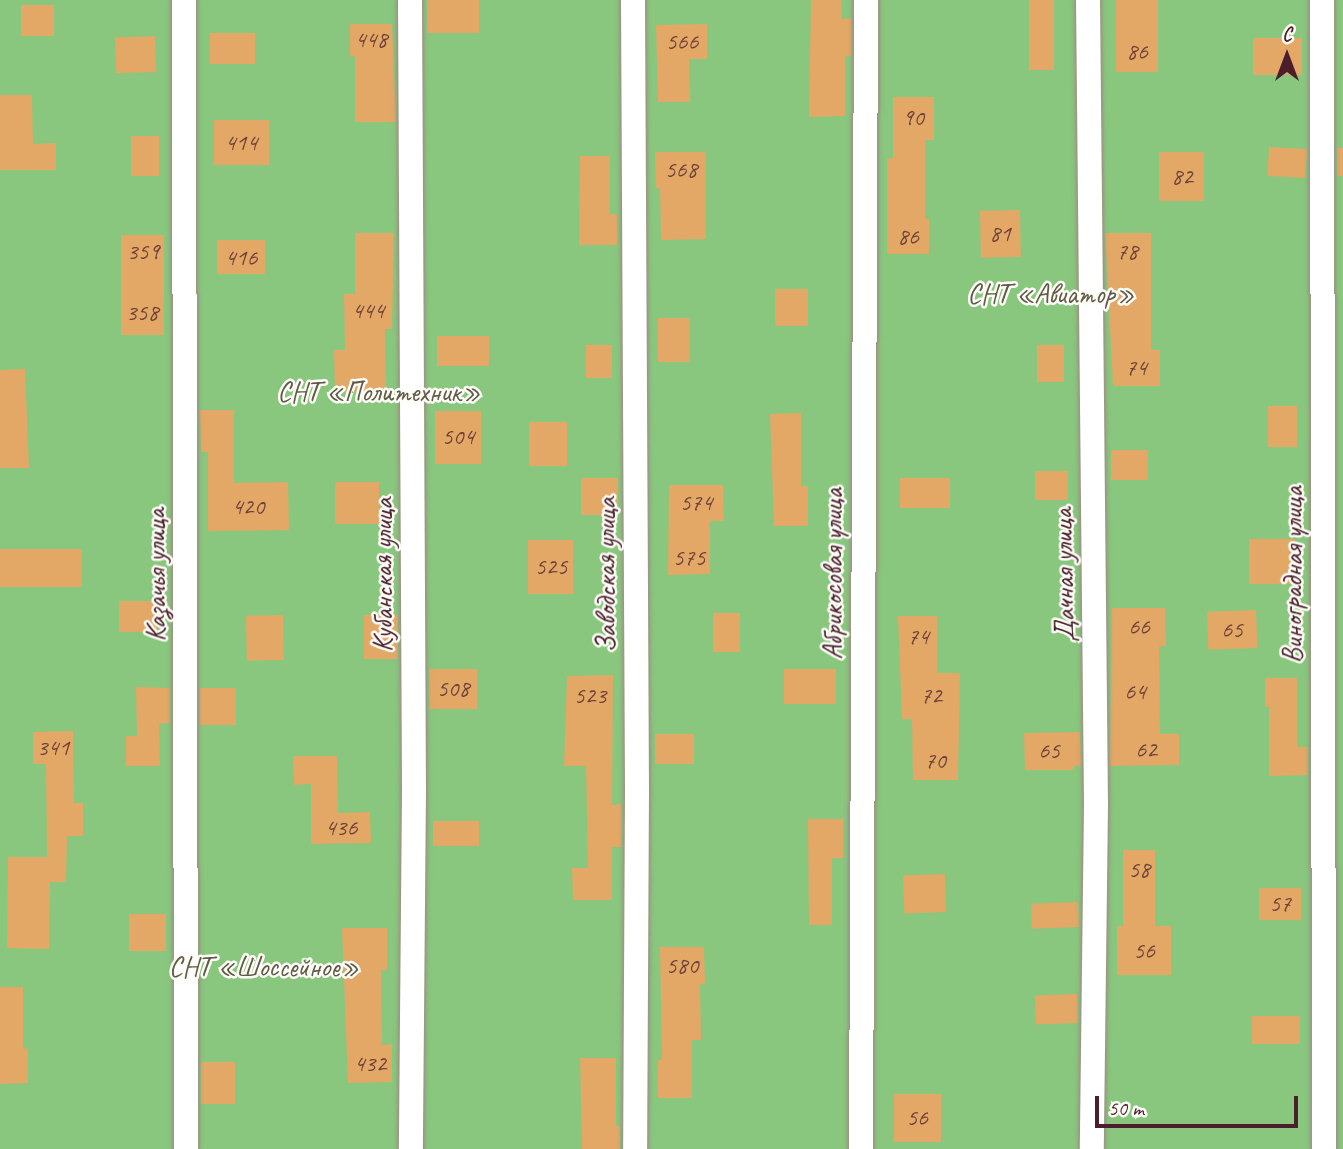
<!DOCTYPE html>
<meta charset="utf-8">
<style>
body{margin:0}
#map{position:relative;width:1343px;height:1149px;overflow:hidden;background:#f4f0de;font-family:Caveat,sans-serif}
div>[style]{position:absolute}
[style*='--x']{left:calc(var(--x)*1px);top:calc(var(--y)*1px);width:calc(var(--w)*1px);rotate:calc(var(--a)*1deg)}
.green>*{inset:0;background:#88c77d;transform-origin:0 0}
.building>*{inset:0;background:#e3a866;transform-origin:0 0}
.roads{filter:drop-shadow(0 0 2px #9f8884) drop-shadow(0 0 2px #9f8884)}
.street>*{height:24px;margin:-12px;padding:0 12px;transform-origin:12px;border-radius:12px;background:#fff}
span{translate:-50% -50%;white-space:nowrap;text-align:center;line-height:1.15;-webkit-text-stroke:5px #fdfcf7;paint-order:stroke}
.number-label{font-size:24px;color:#70413a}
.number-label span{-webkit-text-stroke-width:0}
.park-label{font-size:28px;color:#605a48}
.street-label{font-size:28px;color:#4a1f2b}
.north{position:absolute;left:1252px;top:21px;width:70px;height:70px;-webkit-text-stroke:5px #fdfcf7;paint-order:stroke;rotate:0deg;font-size:19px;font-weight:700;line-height:28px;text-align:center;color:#4a1f2b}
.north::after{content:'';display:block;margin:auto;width:24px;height:32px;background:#4a1f2b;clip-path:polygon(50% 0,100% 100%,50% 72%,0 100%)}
.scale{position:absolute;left:1095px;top:1096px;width:203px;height:32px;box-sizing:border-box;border:4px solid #4a1f2b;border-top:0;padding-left:9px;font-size:21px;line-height:24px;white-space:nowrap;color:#4a1f2b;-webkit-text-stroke:5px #fdfcf7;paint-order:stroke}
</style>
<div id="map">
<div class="green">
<i style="left:0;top:0;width:1343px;height:1149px"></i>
</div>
<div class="building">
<i style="left:427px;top:0;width:52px;height:33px"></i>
<i style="clip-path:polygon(811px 0,841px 0,842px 19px,851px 18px,851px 56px,845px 56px,845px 116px,809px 117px)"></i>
<i style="left:1029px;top:0;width:25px;height:70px"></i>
<i style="left:1116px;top:0;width:42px;height:72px"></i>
<i style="left:21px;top:5px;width:33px;height:31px"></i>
<i style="clip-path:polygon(350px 24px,392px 24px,396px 122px,355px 122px,355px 56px,350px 56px)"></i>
<i style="clip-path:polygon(707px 24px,707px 59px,689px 59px,690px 102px,658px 102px,656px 25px)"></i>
<i style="left:210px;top:33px;width:45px;height:31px"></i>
<i style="left:155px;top:36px;width:36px;height:40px;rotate:88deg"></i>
<i style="left:1253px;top:38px;width:49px;height:37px"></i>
<i style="clip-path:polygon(0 95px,32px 95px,33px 144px,56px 143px,56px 170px,0 170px)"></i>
<i style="clip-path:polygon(893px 97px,934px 97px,934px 140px,925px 140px,925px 219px,929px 219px,929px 254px,887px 254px,887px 158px,893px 158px)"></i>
<i style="left:269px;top:120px;width:45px;height:55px;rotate:90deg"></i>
<i style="left:131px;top:136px;width:28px;height:40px"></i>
<i style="left:1269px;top:147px;width:38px;height:29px;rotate:3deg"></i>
<i style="left:1337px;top:148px;width:6px;height:28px"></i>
<i style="clip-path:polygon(655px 152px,706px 152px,706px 239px,661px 240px,660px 188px,656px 188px)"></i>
<i style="left:1204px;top:152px;width:49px;height:45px;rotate:90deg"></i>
<i style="clip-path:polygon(580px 156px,610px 156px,610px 214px,617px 214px,617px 245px,579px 245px)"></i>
<i style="left:1020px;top:210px;width:47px;height:40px;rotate:89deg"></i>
<i style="clip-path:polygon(355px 233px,394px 233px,392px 329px,385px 329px,386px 391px,335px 392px,334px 350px,345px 350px,344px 294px,355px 294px)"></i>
<i style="clip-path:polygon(1105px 233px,1151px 233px,1151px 350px,1160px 350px,1160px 386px,1113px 386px)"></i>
<i style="left:121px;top:235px;width:43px;height:100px"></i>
<i style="left:265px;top:240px;width:34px;height:48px;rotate:90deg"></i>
<i style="left:775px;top:289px;width:33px;height:37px"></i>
<i style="left:658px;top:318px;width:32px;height:44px"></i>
<i style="left:437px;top:336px;width:52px;height:30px"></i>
<i style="left:612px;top:345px;width:33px;height:26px;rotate:90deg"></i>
<i style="left:1064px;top:345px;width:37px;height:27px;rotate:90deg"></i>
<i style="clip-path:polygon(25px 369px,29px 468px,0 468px,0 370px)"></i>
<i style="left:1268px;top:406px;width:29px;height:41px"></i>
<i style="clip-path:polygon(200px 410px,234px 410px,234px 483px,288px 482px,289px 530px,208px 531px,208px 452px,201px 452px)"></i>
<i style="left:435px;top:411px;width:46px;height:53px"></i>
<i style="clip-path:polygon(801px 413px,801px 486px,808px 486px,808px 526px,774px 526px,770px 414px)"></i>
<i style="left:529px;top:422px;width:38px;height:44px"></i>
<i style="left:1111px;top:450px;width:37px;height:30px"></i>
<i style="left:1035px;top:471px;width:33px;height:29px"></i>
<i style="left:581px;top:478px;width:37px;height:37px"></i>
<i style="left:950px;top:478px;width:30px;height:50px;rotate:90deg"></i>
<i style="left:335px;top:482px;width:44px;height:42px"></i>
<i style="clip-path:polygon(669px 485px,723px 485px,724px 521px,710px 521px,710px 574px,668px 575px)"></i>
<i style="left:1249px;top:539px;width:46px;height:45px"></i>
<i style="left:528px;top:540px;width:45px;height:54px"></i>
<i style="left:82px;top:549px;width:38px;height:82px;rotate:90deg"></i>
<i style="left:119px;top:601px;width:38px;height:31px"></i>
<i style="clip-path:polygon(1112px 608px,1165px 608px,1166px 646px,1159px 646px,1160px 734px,1179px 734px,1179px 765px,1110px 766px)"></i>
<i style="left:1256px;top:610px;width:38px;height:49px;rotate:88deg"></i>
<i style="left:713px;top:613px;width:27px;height:39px"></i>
<i style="left:283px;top:615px;width:45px;height:37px;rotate:89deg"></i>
<i style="left:364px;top:615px;width:34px;height:44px"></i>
<i style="clip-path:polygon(898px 616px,937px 616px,937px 673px,960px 673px,958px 780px,913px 780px,912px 719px,902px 719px)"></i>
<i style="left:477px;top:669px;width:40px;height:48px;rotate:90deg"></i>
<i style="left:784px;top:669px;width:52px;height:35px"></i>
<i style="clip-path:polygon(613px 675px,612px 805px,621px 804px,622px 847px,612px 847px,612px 900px,573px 900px,572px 868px,588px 868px,586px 766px,564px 766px,567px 676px)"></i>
<i style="clip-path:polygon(1265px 678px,1297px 678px,1297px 747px,1308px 747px,1308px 775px,1269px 776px,1269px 707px,1265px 707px)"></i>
<i style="clip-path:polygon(136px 687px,170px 688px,170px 723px,159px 724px,160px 766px,126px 766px,126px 736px,137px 736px)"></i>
<i style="left:200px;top:688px;width:36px;height:37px"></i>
<i style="clip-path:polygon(73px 731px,74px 803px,83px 803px,83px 836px,67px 836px,66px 882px,50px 882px,49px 949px,7px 948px,8px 857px,47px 857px,46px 764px,33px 764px,33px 732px)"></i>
<i style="clip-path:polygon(1080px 732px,1081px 766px,1074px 766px,1074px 770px,1025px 770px,1024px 733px)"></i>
<i style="left:655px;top:734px;width:39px;height:30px"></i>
<i style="clip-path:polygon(293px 756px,337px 756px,338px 813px,370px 812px,371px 843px,311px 844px,311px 784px,294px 785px)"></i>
<i style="clip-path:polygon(808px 819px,843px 819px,843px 858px,832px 858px,832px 925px,809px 925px)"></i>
<i style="left:479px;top:821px;width:25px;height:46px;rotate:90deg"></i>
<i style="clip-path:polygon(1123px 850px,1155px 850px,1155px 926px,1171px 926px,1171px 975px,1117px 975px,1117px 926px,1123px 926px)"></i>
<i style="left:945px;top:874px;width:38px;height:42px;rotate:88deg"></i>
<i style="left:1259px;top:888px;width:42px;height:32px"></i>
<i style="left:1078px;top:902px;width:25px;height:47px;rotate:88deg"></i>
<i style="left:129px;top:914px;width:37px;height:37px"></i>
<i style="clip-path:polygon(342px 928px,387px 928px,387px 970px,381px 970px,382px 1045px,392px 1044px,392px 1082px,348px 1083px)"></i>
<i style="clip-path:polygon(660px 947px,704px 947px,705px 984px,700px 984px,701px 1040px,692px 1040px,692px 1098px,658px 1098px,658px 1060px,662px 1060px)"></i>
<i style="clip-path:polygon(0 987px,23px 987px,23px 1049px,28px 1048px,28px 1083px,0 1084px)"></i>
<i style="left:1077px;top:994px;width:29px;height:42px;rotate:88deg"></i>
<i style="left:1252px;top:1016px;width:48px;height:28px"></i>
<i style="clip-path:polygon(580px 1058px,616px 1058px,616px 1126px,620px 1126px,620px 1149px,582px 1149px)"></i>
<i style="left:201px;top:1062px;width:34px;height:42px"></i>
<i style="left:894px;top:1094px;width:47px;height:48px"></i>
</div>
<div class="roads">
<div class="street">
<i style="--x:184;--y:0;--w:1149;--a:89.9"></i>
<i style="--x:410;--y:0;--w:790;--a:89.71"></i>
<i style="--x:414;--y:790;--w:359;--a:90.5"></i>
<i style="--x:633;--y:0;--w:791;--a:89.71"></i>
<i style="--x:637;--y:791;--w:358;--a:90.3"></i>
<i style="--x:1088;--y:0;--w:804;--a:89.43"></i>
<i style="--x:1096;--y:804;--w:345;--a:90.7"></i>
<i style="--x:1322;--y:0;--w:1149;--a:89.9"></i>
<i style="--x:861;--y:1149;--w:1149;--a:-89.75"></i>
</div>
</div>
<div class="number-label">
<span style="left:371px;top:40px">448</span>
<span style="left:682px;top:42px">566</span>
<span style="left:1137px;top:52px">86</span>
<span style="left:913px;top:118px">90</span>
<span style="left:241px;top:143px">414</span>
<span style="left:681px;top:170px">568</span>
<span style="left:1182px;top:177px">82</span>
<span style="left:1000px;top:234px">81</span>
<span style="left:908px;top:237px">86</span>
<span style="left:143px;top:252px">359</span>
<span style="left:1127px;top:252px">78</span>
<span style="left:241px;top:258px">416</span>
<span style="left:368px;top:311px">444</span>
<span style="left:142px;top:313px">358</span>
<span style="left:1136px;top:368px">74</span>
<span style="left:458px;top:437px">504</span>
<span style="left:696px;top:503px">574</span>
<span style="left:248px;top:507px">420</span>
<span style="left:689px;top:558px">575</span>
<span style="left:551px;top:567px">525</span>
<span style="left:1139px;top:627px">66</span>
<span style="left:1232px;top:630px">65</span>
<span style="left:918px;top:637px">74</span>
<span style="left:453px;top:689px">508</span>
<span style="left:1135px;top:692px">64</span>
<span style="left:590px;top:696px">523</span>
<span style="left:931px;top:696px">72</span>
<span style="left:53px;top:748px">341</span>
<span style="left:1146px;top:750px">62</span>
<span style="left:1049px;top:751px">65</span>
<span style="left:935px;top:761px">70</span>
<span style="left:341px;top:828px">436</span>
<span style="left:1139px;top:870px">58</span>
<span style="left:1280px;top:904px">57</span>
<span style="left:1144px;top:951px">56</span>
<span style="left:682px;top:966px">580</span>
<span style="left:370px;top:1064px">432</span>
<span style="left:917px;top:1118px">56</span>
</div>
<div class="park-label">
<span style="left:1051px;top:294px">СНТ «Авиатор»</span>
<span style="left:379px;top:392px">СНТ «Политехник»</span>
<span style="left:264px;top:967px">СНТ «Шоссейное»</span>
</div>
<div class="street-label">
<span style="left:833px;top:574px;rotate:-90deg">Абрикосовая улица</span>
<span style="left:156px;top:575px;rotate:-90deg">Казачья улица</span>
<span style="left:383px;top:575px;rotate:-90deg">Кубанская улица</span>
<span style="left:606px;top:575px;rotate:-90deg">Заводская улица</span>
<span style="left:1064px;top:575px;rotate:-91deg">Дачная улица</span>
<span style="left:1293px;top:575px;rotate:-90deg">Виноградная улица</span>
</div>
<div class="north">С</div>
<div class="scale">50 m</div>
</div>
